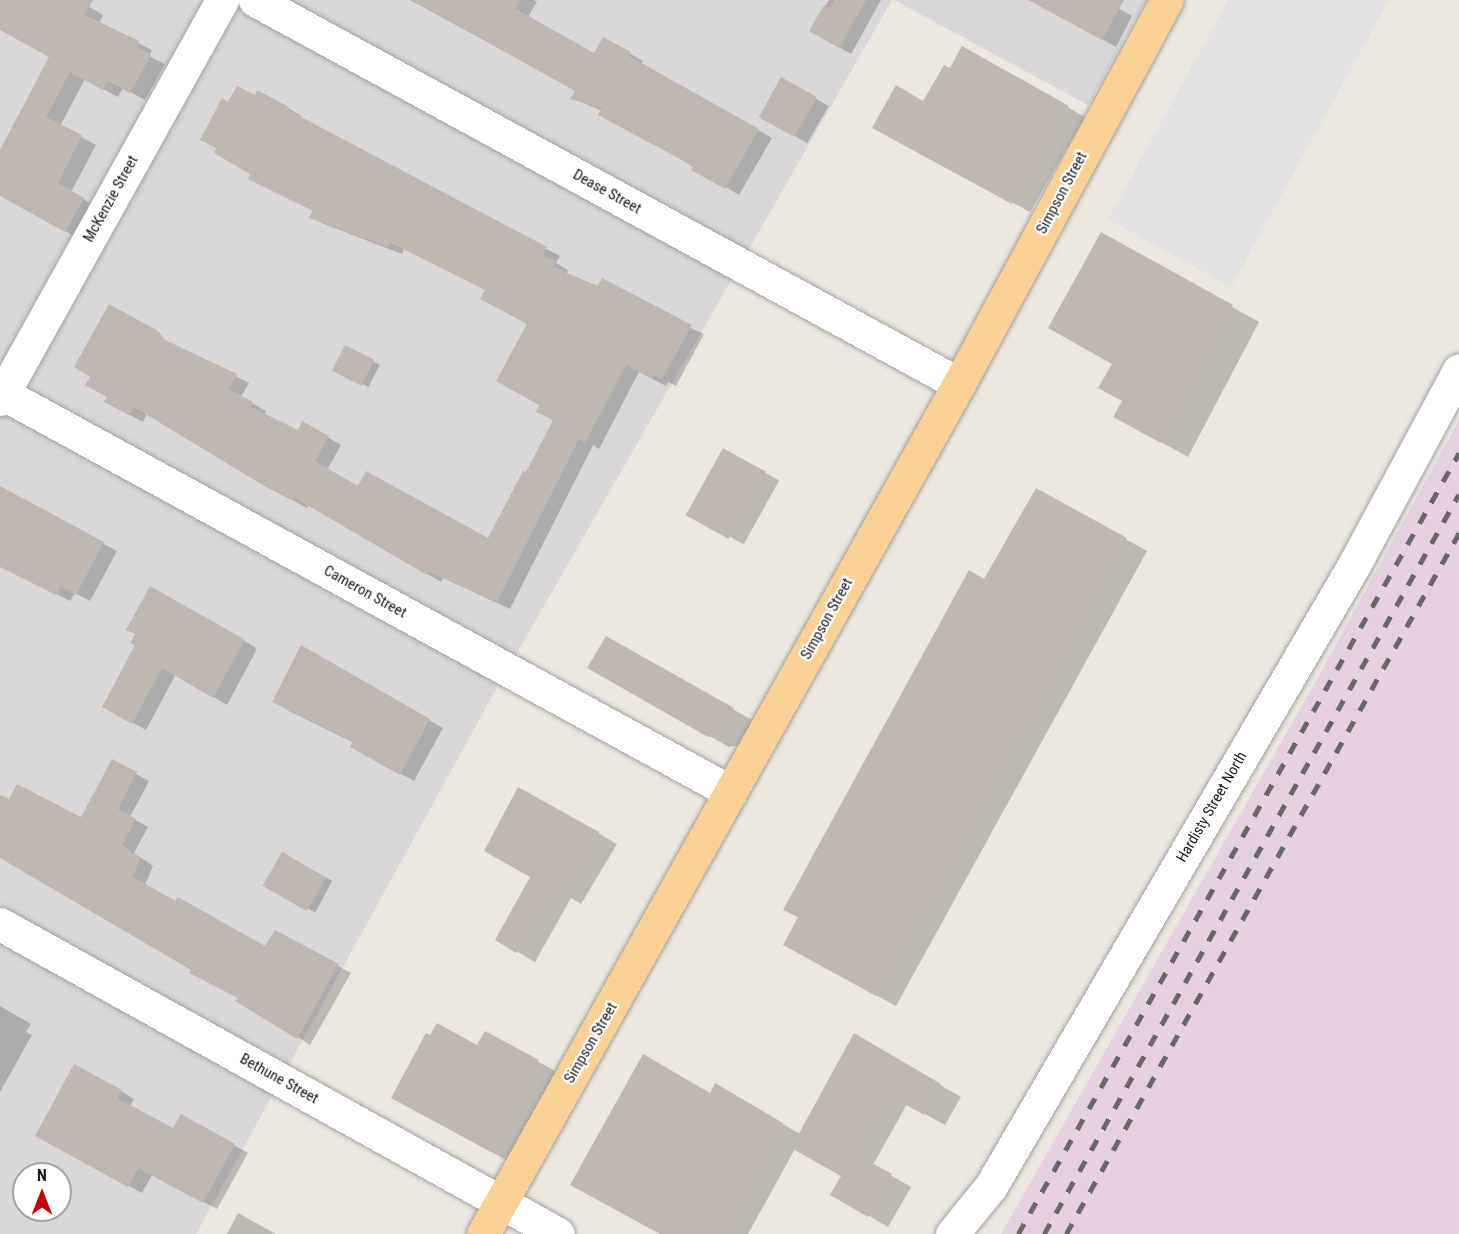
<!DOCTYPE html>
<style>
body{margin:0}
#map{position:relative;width:1459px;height:1234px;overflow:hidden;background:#ece8df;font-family:"Roboto Condensed",sans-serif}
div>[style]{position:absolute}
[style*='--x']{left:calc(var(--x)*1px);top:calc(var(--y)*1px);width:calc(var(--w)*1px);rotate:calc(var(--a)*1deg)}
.residential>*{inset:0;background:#d9d7d7}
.industrial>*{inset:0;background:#e6d1e2}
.parking>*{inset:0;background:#e2e2e2}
.shadow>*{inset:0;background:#0003;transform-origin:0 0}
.building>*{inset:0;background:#c0b8af;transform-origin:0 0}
.roads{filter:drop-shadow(0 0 2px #a1a1a1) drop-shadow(0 0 2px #a1a1a1)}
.minor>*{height:33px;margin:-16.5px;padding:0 16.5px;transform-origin:16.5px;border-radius:16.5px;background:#fff}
.major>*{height:33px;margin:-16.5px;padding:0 16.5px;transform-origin:16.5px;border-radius:16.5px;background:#fcd195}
.rail>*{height:4.5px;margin-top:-2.25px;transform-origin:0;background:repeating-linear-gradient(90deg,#686868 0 12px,transparent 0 24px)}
span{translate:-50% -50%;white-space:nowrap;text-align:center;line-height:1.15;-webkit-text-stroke:4.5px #fff;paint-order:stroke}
.street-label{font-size:15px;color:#1a1a1a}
.north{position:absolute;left:12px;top:1162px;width:60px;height:60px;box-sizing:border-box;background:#fff;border:2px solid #a3a3a3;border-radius:50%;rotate:0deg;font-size:16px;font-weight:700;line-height:24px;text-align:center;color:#1a1a1a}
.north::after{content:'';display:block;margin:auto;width:21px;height:27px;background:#c50300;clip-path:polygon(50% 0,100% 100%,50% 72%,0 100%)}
</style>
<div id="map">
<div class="residential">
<i style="clip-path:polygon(evenodd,0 0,892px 0,494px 693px,196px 1234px,0 1234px,0 0,24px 1174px,60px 1174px,60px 1210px,24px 1210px,24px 1174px)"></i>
<i style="clip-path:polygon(894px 0,1146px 0,1088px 105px)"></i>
</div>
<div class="industrial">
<i style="clip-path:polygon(1459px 420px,1459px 1234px,1001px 1234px,1317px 679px)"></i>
</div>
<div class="parking">
<i style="clip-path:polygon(1228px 0,1389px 0,1231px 287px,1108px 219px)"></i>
</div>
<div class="shadow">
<i style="clip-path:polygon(0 0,78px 0,103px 15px,99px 23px,152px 50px,149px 56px,165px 64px,145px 100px,123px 88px,118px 97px,85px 79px,60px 126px,96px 145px,71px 192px,97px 207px,80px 239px,0 195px,0 152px,51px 57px,0 25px)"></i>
<i style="clip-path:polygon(410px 0,534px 0,537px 2px,528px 17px,595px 55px,604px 39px,643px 61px,641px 64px,772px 138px,739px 195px,602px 111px,572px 98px,577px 91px)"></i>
<i style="clip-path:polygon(829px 0,881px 0,851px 54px,811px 31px)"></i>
<i style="clip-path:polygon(1033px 0,1104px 0,1132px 16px,1116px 47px)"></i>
<i style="clip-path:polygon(963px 48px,1085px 117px,1030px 212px,891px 137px,950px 70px)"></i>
<i style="left:782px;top:79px;width:54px;height:43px;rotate:30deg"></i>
<i style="clip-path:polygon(258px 92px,302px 116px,300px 119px,560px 256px,556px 263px,568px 270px,566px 274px,704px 334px,676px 386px,668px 382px,666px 386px,639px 372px,599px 449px,593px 445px,510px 609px,443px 578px,441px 582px,309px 504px,307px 508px,281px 494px,147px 413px,143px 422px,119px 409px,109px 397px,109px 306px,176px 347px,249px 383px,241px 397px,266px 411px,264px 415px,298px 432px,303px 423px,341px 445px,327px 470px,358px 488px,489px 540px,555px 421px,541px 405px,528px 324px,486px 290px,404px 249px,402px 254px,324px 224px,311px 217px,314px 211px,250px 179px,252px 174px,229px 104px,256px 97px)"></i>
<i style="clip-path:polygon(1102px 234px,1259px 322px,1188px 457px,1141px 431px,1124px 401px,1114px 364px)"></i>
<i style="left:345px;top:347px;width:39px;height:25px;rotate:27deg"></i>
<i style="left:724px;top:450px;width:63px;height:73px;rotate:29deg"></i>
<i style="clip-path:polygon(1037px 490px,1147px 551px,896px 1006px,805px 956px,985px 581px)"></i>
<i style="clip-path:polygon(7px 492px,117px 551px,90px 601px,75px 593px,70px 601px,0 565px,0 506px)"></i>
<i style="clip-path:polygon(151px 588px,255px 647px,256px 651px,227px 705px,176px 674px,146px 730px,117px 714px)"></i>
<i style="clip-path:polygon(606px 638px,754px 721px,740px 745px,729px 747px,589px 668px)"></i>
<i style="clip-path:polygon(302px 647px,443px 728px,414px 781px,352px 747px,354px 743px,287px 710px)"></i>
<i style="clip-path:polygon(112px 761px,149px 781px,130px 817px,148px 827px,134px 853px,153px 866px,145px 885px,266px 948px,275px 932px,351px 973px,310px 1045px,193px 969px,0 857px,0 796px,9px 801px,18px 786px,82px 819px)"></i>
<i style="clip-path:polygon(598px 833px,617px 844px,581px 904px,571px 898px,535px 962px,497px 940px)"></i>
<i style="left:282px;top:854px;width:57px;height:36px;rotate:28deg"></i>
<i style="clip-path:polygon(0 1006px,31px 1024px,26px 1032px,32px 1035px,0 1092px)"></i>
<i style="clip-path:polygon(486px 1033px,557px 1072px,510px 1162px,411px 1108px,478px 1047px)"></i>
<i style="clip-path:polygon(854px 1035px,961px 1097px,945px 1125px,907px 1104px,873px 1165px,911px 1187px,888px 1227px,832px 1194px,843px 1176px,795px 1149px,748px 1234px,662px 1234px,716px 1085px,800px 1134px)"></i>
<i style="clip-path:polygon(121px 1091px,134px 1099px,130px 1107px,174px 1130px,181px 1116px,248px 1153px,217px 1209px,152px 1175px,142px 1193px,50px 1143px)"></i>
<i style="clip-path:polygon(238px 1213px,276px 1234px,227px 1234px)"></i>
</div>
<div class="building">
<i style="clip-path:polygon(0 0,93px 0,85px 15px,139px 41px,136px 46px,151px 55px,130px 93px,108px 81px,103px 90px,70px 72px,46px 117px,82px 135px,58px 183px,84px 198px,65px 232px,0 196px,0 150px,49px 57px,0 30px)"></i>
<i style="clip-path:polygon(412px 0,520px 0,516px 9px,594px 53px,603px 37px,631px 52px,629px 56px,759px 129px,725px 189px,691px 170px,693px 166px,598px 115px,602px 108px,570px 99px,575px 91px)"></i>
<i style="clip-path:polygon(835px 0,866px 0,839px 48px,809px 31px,824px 5px,830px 8px)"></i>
<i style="clip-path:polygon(1028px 0,1124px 0,1102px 40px)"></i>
<i style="clip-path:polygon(962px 46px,1069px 106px,1012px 204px,872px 128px,896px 85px,923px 101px,944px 65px,950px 68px)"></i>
<i style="left:781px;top:77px;width:41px;height:46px;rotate:29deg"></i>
<i style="clip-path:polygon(237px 86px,255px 95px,257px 90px,289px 107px,288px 110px,547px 247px,543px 255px,556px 261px,553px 267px,598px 286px,602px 278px,692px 325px,662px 379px,655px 375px,652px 379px,626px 365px,585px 443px,579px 439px,497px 602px,429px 572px,427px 575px,295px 498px,293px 501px,266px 487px,134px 407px,129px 415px,104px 402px,107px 397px,85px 385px,90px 377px,74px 367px,109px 304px,158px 331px,165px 340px,237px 374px,229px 389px,253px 402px,251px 407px,298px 430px,302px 421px,329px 436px,315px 461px,358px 486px,366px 471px,488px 538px,523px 471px,526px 472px,553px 420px,536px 412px,539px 405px,496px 381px,527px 324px,480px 299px,485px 290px,391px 243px,388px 247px,309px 218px,313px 211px,248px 179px,250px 174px,214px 153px,216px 148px,200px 140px,222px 98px,228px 102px)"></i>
<i style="clip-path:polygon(1101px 232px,1233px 305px,1161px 443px,1113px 417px,1122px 401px,1098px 388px,1112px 364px,1048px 328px)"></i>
<i style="left:345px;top:345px;width:33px;height:29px;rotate:27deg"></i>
<i style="left:723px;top:448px;width:49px;height:77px;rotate:29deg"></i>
<i style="clip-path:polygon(0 486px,104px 542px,76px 595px,61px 587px,56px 595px,0 567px)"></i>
<i style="clip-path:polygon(1036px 488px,1127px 538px,876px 996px,783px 945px,798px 917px,783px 910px,969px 570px,984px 579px)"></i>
<i style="clip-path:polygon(150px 586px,242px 638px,243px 643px,213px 698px,162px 668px,132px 724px,102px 707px,135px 645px,130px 643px,135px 634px,126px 630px)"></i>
<i style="clip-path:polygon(606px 636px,734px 708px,720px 734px,708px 737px,587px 668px)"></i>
<i style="clip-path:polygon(301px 645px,430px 719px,400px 775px,350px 747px,353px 742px,272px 702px)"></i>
<i style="clip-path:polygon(112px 759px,137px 772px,118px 809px,136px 819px,122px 845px,140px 858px,133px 877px,175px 901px,178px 897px,265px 946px,275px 930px,339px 964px,297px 1039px,235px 1001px,238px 998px,189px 973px,191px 970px,0 858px,0 795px,9px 799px,17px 784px,81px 817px)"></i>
<i style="clip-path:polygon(518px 787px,599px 832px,561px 894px,552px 889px,516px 953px,495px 940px,530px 877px,484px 851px)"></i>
<i style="left:282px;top:852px;width:51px;height:39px;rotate:30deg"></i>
<i style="clip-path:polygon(437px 1023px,477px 1045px,485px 1031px,539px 1060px,491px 1152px,391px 1098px,426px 1033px,430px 1035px)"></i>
<i style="clip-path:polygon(854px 1033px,941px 1084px,924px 1115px,886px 1094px,854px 1153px,892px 1174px,868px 1217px,830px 1195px,841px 1176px,791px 1148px)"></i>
<i style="clip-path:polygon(643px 1054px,710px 1093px,715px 1083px,783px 1123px,722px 1234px,660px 1234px,570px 1185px)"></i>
<i style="clip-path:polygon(74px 1064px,122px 1090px,117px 1098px,173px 1128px,181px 1114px,235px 1144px,203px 1203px,138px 1168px,128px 1187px,35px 1136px)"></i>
</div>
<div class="roads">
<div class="minor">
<i style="--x:255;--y:0;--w:802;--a:28.61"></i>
<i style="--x:0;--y:392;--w:833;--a:28.69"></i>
<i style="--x:0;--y:399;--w:457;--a:-60.9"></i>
<i style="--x:0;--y:924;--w:638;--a:29.05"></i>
<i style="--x:952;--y:1234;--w:62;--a:-50.9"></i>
<i style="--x:991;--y:1186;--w:719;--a:-59.69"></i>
<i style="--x:1354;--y:565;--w:221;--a:-61.7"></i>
</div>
<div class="major">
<i style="--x:483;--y:1234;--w:974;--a:-60.75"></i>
<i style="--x:959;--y:384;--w:437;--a:-61.6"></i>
</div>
</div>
<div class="rail">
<i style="--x:1018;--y:1234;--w:897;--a:-60.55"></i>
<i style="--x:1044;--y:1234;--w:848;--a:-60.72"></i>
<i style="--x:1066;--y:1234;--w:804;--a:-60.72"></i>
</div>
<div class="street-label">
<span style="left:607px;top:192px;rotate:29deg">Dease Street</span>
<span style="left:1062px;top:193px;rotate:-62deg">Simpson Street</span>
<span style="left:111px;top:199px;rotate:-61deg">McKenzie Street</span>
<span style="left:365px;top:592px;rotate:29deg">Cameron Street</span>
<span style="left:827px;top:619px;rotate:-61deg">Simpson Street</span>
<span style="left:1212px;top:807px;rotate:-60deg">Hardisty Street North</span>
<span style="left:591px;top:1043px;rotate:-60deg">Simpson Street</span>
<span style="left:279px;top:1079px;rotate:29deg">Bethune Street</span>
</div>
<div class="north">N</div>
</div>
